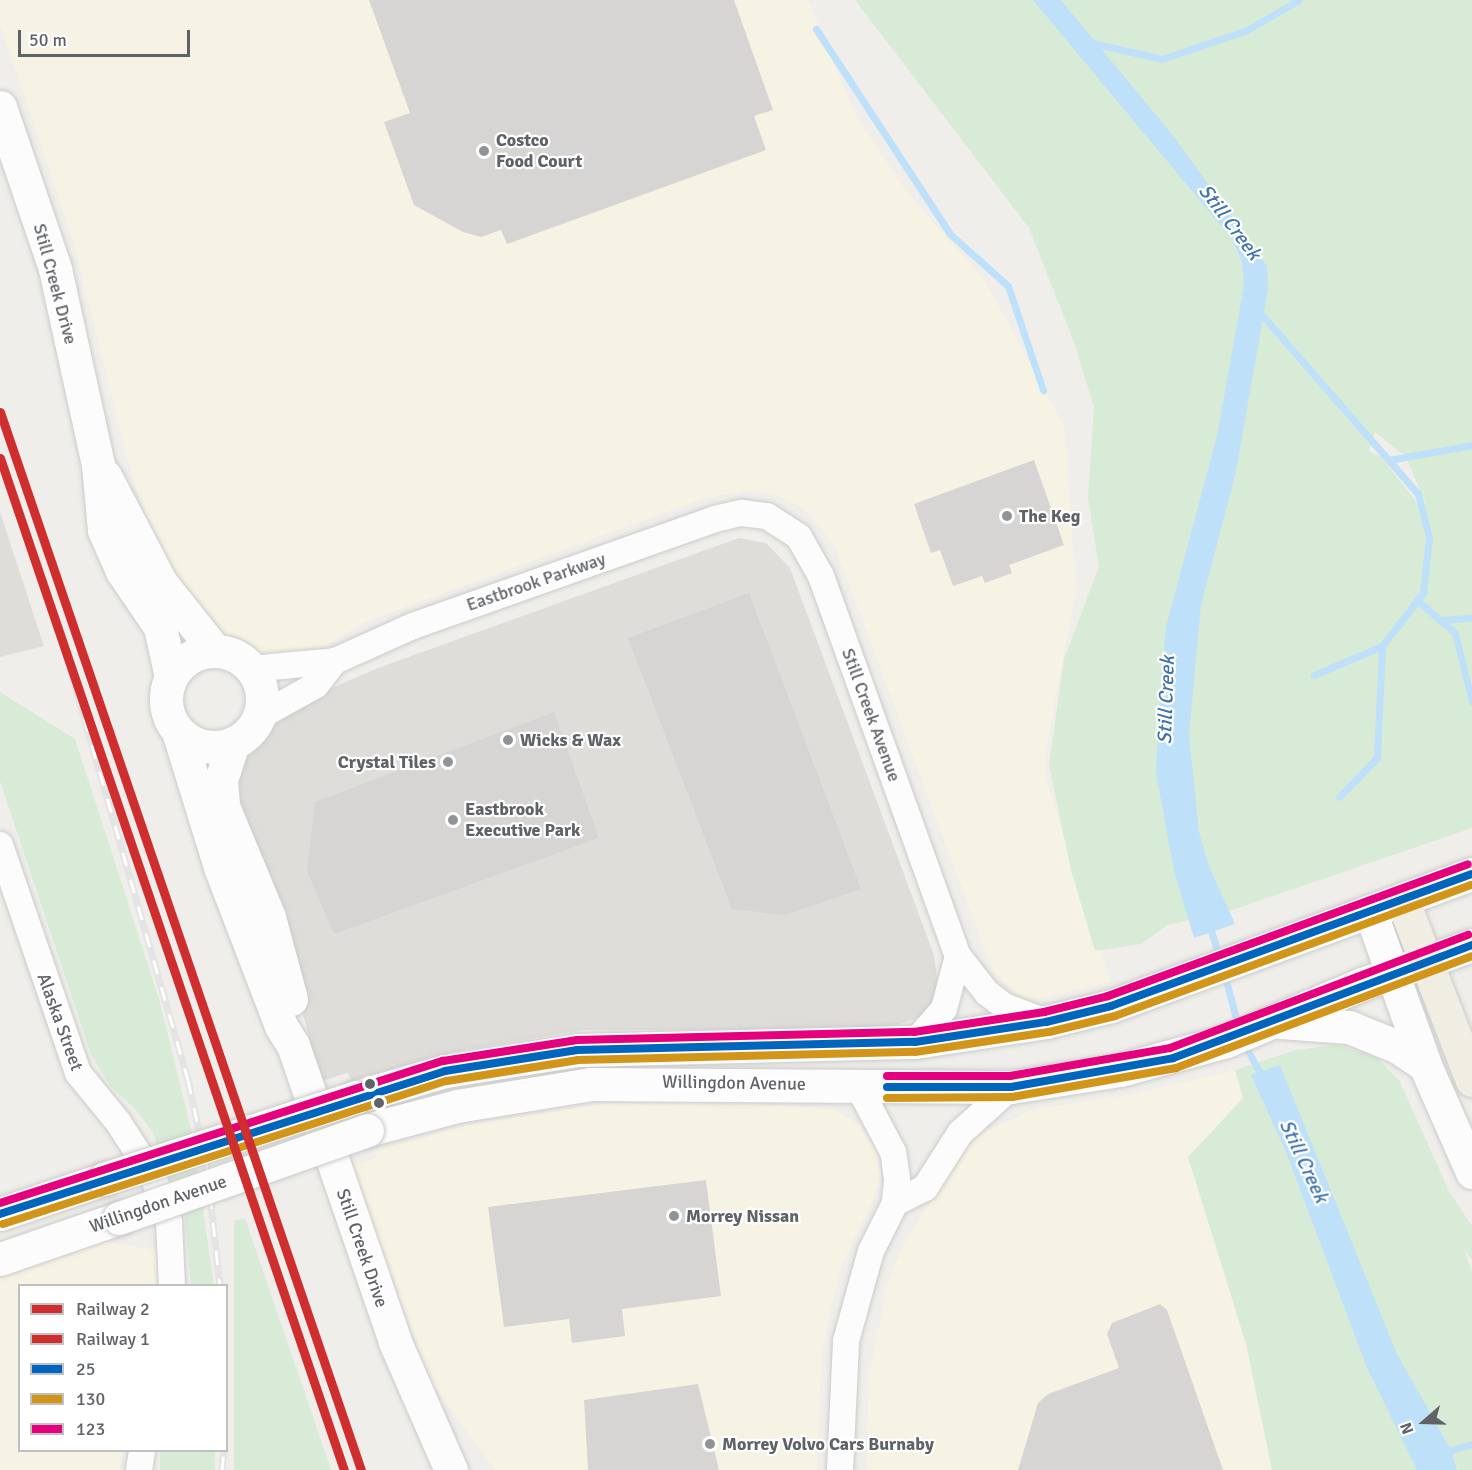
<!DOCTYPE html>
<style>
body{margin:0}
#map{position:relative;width:1472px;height:1470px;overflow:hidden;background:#efeeea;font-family:Signika,sans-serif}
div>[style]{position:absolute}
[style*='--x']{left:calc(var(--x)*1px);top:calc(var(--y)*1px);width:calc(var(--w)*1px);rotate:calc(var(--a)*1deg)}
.commercial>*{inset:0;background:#f7f3e4}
.industrial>*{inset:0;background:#dfddda}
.green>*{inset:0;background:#d8ebd6;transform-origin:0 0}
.water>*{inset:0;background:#bfe0f9}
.stream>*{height:7px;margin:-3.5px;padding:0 3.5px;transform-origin:3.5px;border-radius:3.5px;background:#bfe0f9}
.building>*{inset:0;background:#d6d5d3}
.roads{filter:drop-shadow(0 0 2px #cbcccc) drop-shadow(0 0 2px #cbcccc)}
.street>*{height:26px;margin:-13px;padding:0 13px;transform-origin:13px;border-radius:13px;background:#fdfcfc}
.secondary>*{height:33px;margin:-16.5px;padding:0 16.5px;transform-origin:16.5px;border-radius:16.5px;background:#fdfcfc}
.secondary>.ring{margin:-16.5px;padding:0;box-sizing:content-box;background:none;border:33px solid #fdfcfc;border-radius:50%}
.highway>*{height:33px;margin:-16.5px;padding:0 16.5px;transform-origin:16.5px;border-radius:16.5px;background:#f0ede3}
.rail>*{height:7px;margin-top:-3.5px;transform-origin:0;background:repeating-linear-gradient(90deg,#fff 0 14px,#e4e4e4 0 28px);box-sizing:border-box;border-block:2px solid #e4e4e4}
.bridges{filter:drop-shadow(0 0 2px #cacacb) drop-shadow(0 0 2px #cacacb)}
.secondary-bridge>*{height:33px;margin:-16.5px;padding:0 16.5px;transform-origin:16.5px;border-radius:16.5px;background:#fdfcfc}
.bus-1>*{height:8px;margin:-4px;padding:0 4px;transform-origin:4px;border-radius:4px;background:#0065bd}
.bus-2>*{height:8px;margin:-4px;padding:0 4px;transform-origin:4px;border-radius:4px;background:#d1951a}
.bus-3>*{height:8px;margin:-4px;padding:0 4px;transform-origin:4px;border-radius:4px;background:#e5007d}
.rail-1>*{height:9px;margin:-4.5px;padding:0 4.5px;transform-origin:4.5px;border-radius:4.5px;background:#cf2e2f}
.rail-2>*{height:9px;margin:-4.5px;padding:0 4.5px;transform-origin:4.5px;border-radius:4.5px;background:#cf2e2f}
.dots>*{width:16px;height:16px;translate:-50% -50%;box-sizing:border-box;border:3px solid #fff;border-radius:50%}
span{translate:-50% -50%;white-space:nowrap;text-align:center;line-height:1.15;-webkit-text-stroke:4.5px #fff;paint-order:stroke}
.poi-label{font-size:18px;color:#5f6368;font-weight:700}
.left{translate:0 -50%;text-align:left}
.right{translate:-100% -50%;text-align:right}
.street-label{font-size:18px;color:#5f6368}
.water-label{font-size:20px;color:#4174aa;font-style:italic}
.legend{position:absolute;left:18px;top:1284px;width:210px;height:168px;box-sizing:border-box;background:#fff;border:2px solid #bfc1c3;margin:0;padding:8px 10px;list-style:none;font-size:18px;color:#5f6368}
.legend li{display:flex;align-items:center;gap:12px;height:30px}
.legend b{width:30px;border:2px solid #bfc1c3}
.north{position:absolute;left:1394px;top:1392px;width:60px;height:60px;-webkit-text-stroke:4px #fff;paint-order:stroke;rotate:250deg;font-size:16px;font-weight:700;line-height:24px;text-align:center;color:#5f6368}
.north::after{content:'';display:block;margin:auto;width:21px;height:27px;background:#5f6368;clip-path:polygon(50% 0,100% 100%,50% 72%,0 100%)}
.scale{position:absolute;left:18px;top:30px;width:172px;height:27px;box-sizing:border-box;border:3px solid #5f6368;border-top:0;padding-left:8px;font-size:18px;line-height:21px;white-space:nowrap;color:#5f6368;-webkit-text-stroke:4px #fff;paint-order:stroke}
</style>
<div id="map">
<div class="commercial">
<i style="clip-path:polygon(0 0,808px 0,856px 116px,906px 191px,985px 281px,1064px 426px,1076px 589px,1046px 750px,1046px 780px,1111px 982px,1037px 999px,1018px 995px,993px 971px,835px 546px,806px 510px,774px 494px,747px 491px,705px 498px,364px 622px,314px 653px,260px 659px,244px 653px,189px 611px,149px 527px,129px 465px,73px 239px,0 23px)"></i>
<i style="clip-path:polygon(1235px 1070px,1356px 1470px,866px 1470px,869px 1376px,888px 1282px,904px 1244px,971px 1139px,1033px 1109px,1128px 1095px)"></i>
<i style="clip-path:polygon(673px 1099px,834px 1109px,862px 1126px,877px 1151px,881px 1175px,875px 1195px,843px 1262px,829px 1314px,821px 1361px,817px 1470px,495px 1470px,430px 1380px,349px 1167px,376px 1158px,375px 1151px,472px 1124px,623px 1101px)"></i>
<i style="clip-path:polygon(105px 1242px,156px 1250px,160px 1285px,20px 1286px,20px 1450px,122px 1451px,120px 1470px,0 1470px,0 1278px)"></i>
</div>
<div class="industrial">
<i style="clip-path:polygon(0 512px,44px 646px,0 657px)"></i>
<i style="clip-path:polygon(739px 538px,766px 543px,790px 568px,934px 955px,938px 984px,932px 1004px,921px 1017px,884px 1029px,582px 1030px,463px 1050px,351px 1080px,348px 1073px,321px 1081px,272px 899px,240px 827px,233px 771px,248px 743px,325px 691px,378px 668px)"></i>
</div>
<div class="green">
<i style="clip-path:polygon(evenodd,855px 0,1472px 0,1472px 828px,1229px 911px,1168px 925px,1141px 944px,1095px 951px,1071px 870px,1049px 765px,1064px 659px,1099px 567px,1088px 498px,1094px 407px,1074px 342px,1029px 228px,855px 0,1375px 432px,1406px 457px,1426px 505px,1418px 504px,1381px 457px,1369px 451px,1375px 432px)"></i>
<i style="clip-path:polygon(0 692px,75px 739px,159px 999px,191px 1129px,214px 1285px,191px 1285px,185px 1216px,153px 1133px,137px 1111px,110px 1086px,91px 1054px,0 781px)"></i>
<i style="clip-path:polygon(1338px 1045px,1376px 1057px,1399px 1080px,1449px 1191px,1472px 1226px,1472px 1260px,1464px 1249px,1472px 1272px,1472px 1470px,1272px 1470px,1246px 1344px,1188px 1157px,1243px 1098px,1235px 1070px,1296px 1050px)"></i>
<i style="clip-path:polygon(245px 1218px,331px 1470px,234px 1470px,234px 1221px)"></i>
<i style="left:160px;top:1451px;width:55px;height:19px"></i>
</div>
<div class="water">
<i style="clip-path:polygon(1033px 0,1061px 0,1175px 138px,1267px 266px,1268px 289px,1236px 472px,1201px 605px,1189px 735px,1199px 832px,1208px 864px,1235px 924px,1194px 938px,1174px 871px,1156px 773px,1160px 696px,1166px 627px,1217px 436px,1244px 285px,1242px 262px,1232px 239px)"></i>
<i style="clip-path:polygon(1280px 1065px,1397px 1354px,1451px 1450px,1457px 1470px,1417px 1470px,1367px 1368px,1286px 1152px,1251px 1075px)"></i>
</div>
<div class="stream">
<i style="--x:816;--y:29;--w:245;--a:56.8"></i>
<i style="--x:950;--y:234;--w:78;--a:41.9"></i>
<i style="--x:1008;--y:286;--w:110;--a:71.4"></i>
<i style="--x:1088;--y:42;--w:76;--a:12.9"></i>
<i style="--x:1162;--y:59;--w:90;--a:-18.8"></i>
<i style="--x:1247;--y:30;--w:60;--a:-30"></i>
<i style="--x:1262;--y:315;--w:237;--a:48.9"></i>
<i style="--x:1418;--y:494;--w:44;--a:75.7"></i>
<i style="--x:1429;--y:537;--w:56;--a:96.1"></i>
<i style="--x:1423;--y:593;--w:67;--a:127.7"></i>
<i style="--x:1382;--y:646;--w:112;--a:92.6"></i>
<i style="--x:1377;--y:758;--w:54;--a:134.3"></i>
<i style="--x:1389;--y:460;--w:84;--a:-10.2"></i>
<i style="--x:1417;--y:600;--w:50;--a:41"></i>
<i style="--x:1455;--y:633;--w:71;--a:76.2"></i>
<i style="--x:1440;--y:620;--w:32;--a:-4"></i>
<i style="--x:1314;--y:675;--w:74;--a:-23.1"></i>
<i style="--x:1209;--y:924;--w:34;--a:73"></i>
<i style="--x:1224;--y:973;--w:55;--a:75.2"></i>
<i style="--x:1243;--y:1042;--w:43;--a:61.1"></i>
<i style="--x:1443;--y:1446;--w:9;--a:27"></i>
<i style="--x:1451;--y:1450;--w:22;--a:-16"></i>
</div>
<div class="building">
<i style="clip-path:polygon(369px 0,734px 0,773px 110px,754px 116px,766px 150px,507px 244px,501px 230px,481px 237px,463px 232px,414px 205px,384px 122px,410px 113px)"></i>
<i style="clip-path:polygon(1034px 460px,1064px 545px,1009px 565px,1012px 573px,985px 583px,982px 576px,953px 586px,940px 550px,931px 553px,914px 504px)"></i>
<i style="clip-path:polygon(749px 593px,861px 889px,785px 915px,732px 909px,628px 638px)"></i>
<i style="clip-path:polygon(554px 712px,599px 838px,334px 934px,307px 871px,315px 802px)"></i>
<i style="clip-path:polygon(706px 1180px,721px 1296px,622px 1309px,625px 1336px,572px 1343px,569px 1319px,504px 1327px,488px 1207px)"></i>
<i style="clip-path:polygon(1160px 1304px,1167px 1310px,1223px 1470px,1018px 1470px,1038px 1403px,1048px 1394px,1119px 1368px,1107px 1334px,1112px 1323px)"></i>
<i style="clip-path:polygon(698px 1384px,719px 1470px,588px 1470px,584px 1400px)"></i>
</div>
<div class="roads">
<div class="street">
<i style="--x:251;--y:669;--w:84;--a:-5.4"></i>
<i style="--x:257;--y:718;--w:68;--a:-29.2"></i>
<i style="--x:316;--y:685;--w:31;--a:-52"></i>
<i style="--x:335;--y:661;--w:85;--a:-24.2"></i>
<i style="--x:413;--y:626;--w:320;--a:-19.5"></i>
<i style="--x:715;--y:519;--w:28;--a:-13"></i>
<i style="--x:742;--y:513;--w:25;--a:7"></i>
<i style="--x:767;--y:516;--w:38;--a:33"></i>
<i style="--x:799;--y:537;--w:45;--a:60.6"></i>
<i style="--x:821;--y:576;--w:404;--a:70.2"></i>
<i style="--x:958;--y:956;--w:47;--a:51.9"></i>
<i style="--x:987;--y:993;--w:21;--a:37"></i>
<i style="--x:1004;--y:1006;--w:45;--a:20.9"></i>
<i style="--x:0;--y:845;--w:241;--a:71.1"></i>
<i style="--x:78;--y:1073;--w:63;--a:50.8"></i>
<i style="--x:118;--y:1122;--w:64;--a:57.1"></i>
<i style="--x:153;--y:1176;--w:49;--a:70.8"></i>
<i style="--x:169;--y:1222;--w:64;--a:87.3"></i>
<i style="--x:915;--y:1042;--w:44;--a:-48.7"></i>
<i style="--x:944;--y:1009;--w:55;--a:-75.2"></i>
<i style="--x:895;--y:1203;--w:34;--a:-27"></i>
<i style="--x:925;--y:1188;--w:65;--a:-57.5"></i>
<i style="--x:960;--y:1133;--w:69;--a:-42"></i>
<i style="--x:139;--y:1470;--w:20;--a:-81"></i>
<i style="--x:840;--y:1470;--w:129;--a:-87.3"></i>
<i style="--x:846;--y:1341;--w:93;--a:-74.5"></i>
<i style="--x:871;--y:1251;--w:54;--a:-63.4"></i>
<i style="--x:895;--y:1203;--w:24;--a:-85"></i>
<i style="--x:897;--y:1179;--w:27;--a:-98"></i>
<i style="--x:893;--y:1152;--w:75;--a:-117.9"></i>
</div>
<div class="secondary">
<i style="--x:0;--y:107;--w:171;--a:71.2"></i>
<i style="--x:55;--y:269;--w:200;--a:77.6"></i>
<i style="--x:98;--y:464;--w:66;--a:84.8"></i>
<i style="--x:104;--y:530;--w:45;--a:66.3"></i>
<i style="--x:122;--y:571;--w:68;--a:55.8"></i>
<i style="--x:160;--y:627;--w:51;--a:77.6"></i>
<i style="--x:105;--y:476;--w:121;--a:62.4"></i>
<i style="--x:161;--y:583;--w:87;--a:51.5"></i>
<i class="ring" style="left:166px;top:651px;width:63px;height:63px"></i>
<i style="--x:178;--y:731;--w:142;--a:72.8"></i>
<i style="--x:220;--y:867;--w:170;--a:69"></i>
<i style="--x:281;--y:1026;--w:22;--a:58"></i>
<i style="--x:293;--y:1045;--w:314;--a:71"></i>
<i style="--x:395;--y:1342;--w:140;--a:66.4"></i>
<i style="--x:233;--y:743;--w:40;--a:108"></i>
<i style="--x:221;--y:781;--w:25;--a:85"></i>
<i style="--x:223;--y:806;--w:120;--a:67.5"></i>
<i style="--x:269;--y:917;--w:85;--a:75"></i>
<i style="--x:1370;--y:911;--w:164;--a:70.3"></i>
<i style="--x:1425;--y:1065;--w:117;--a:66.3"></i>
<i style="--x:1281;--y:1022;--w:68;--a:4.2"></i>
<i style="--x:1349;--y:1027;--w:53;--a:22.2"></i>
<i style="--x:1398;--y:1047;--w:32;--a:34"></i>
<i style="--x:356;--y:1097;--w:93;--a:-16.3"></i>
<i style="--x:445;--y:1071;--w:134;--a:-9"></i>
<i style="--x:577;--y:1050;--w:338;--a:-1.4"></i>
<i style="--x:915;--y:1042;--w:133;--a:-8.7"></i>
<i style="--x:1046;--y:1022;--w:67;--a:-13.8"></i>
<i style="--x:1111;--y:1006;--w:384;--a:-20.1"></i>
<i style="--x:367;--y:1130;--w:93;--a:-14.9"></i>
<i style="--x:457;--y:1106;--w:136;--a:-9.3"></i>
<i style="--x:591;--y:1084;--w:420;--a:0.4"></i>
<i style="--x:1011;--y:1087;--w:110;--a:-8.9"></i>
<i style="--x:1120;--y:1070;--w:110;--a:-15.3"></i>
<i style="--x:1226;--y:1041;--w:147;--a:-22.7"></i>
<i style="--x:1362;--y:984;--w:117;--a:-19.5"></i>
<i style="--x:0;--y:1214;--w:110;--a:-18.6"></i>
<i style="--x:0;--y:1259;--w:126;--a:-19"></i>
</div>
<div class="highway">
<i style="--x:1402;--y:899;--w:194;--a:68.9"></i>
</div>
</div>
<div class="rail">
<i style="--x:61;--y:637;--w:461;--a:74"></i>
<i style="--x:188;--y:1080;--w:89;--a:77.7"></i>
<i style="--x:207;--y:1167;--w:120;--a:83.8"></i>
<i style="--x:222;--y:1470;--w:20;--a:-84"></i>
</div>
<div class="bridges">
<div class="secondary-bridge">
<i style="--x:104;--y:1179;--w:265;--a:-18"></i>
<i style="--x:119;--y:1218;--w:263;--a:-19.5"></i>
</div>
</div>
<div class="bus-1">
<i style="--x:887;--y:1087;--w:124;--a:0"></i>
<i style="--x:1011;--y:1087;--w:165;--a:-10.1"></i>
<i style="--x:1173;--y:1058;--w:320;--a:-20.7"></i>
<i style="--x:0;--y:1214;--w:467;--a:-17.8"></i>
<i style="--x:445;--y:1071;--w:134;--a:-9"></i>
<i style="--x:577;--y:1050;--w:338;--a:-1.4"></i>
<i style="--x:915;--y:1042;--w:133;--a:-8.7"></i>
<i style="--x:1046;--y:1022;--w:67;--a:-13.8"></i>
<i style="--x:1111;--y:1006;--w:384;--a:-20.1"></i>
</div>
<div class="bus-2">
<i style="--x:887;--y:1098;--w:125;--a:-0.5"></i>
<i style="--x:1012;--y:1097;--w:167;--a:-10"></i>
<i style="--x:1176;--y:1068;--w:316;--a:-20.7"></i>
<i style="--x:3;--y:1224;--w:466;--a:-17.9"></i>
<i style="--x:447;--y:1081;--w:133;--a:-9.1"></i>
<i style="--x:578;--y:1060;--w:337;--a:-1.4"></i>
<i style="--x:915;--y:1052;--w:135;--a:-8.5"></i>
<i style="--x:1049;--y:1032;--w:68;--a:-13.6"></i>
<i style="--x:1115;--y:1016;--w:380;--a:-20.2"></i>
</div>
<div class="bus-3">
<i style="--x:887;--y:1076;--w:123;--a:0"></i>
<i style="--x:1010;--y:1076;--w:162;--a:-9.9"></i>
<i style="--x:1170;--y:1048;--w:319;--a:-20.8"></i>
<i style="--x:0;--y:1203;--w:465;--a:-17.8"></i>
<i style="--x:443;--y:1061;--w:136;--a:-8.9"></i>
<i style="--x:577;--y:1040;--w:337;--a:-1.4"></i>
<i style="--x:914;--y:1032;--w:132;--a:-8.7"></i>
<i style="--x:1044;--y:1012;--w:66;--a:-14"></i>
<i style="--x:1108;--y:996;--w:383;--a:-20.1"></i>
</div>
<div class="rail-1">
<i style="--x:0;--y:412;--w:1118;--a:71.16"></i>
</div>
<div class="rail-2">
<i style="--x:0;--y:458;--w:1069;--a:71.23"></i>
</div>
<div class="dots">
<i style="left:484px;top:151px;background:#919496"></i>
<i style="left:1007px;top:516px;background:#919496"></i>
<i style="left:508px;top:740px;background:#919496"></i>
<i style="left:448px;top:762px;background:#919496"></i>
<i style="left:453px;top:820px;background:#919496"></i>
<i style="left:370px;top:1084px;background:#5f6368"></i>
<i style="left:379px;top:1103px;background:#5f6368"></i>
<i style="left:674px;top:1216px;background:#919496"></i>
<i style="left:710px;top:1444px;background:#919496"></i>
</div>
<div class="poi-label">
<span class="left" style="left:496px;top:151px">Costco<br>Food Court</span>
<span class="left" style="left:1019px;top:516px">The Keg</span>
<span class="left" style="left:520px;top:740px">Wicks &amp; Wax</span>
<span class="right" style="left:436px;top:762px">Crystal Tiles</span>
<span class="left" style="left:465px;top:820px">Eastbrook<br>Executive Park</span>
<span class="left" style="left:686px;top:1216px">Morrey Nissan</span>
<span class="left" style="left:722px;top:1444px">Morrey Volvo Cars Burnaby</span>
</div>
<div class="street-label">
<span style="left:55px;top:284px;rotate:75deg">Still Creek Drive</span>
<span style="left:536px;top:582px;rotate:-19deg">Eastbrook Parkway</span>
<span style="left:871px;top:715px;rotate:70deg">Still Creek Avenue</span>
<span style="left:60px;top:1022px;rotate:70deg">Alaska Street</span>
<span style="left:734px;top:1083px;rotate:1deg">Willingdon Avenue</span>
<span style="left:158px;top:1204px;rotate:-19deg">Willingdon Avenue</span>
<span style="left:362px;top:1248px;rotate:71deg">Still Creek Drive</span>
</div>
<div class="water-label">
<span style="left:1230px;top:222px;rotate:53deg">Still Creek</span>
<span style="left:1166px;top:700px;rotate:-88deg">Still Creek</span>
<span style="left:1304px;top:1161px;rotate:65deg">Still Creek</span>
</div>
<ul class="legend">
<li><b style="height:8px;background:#cf2e2f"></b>Railway 2</li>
<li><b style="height:8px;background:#cf2e2f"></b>Railway 1</li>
<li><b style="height:8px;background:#0065bd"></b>25</li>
<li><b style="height:8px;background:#d1951a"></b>130</li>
<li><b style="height:8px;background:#e5007d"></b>123</li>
</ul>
<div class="north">N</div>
<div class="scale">50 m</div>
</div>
